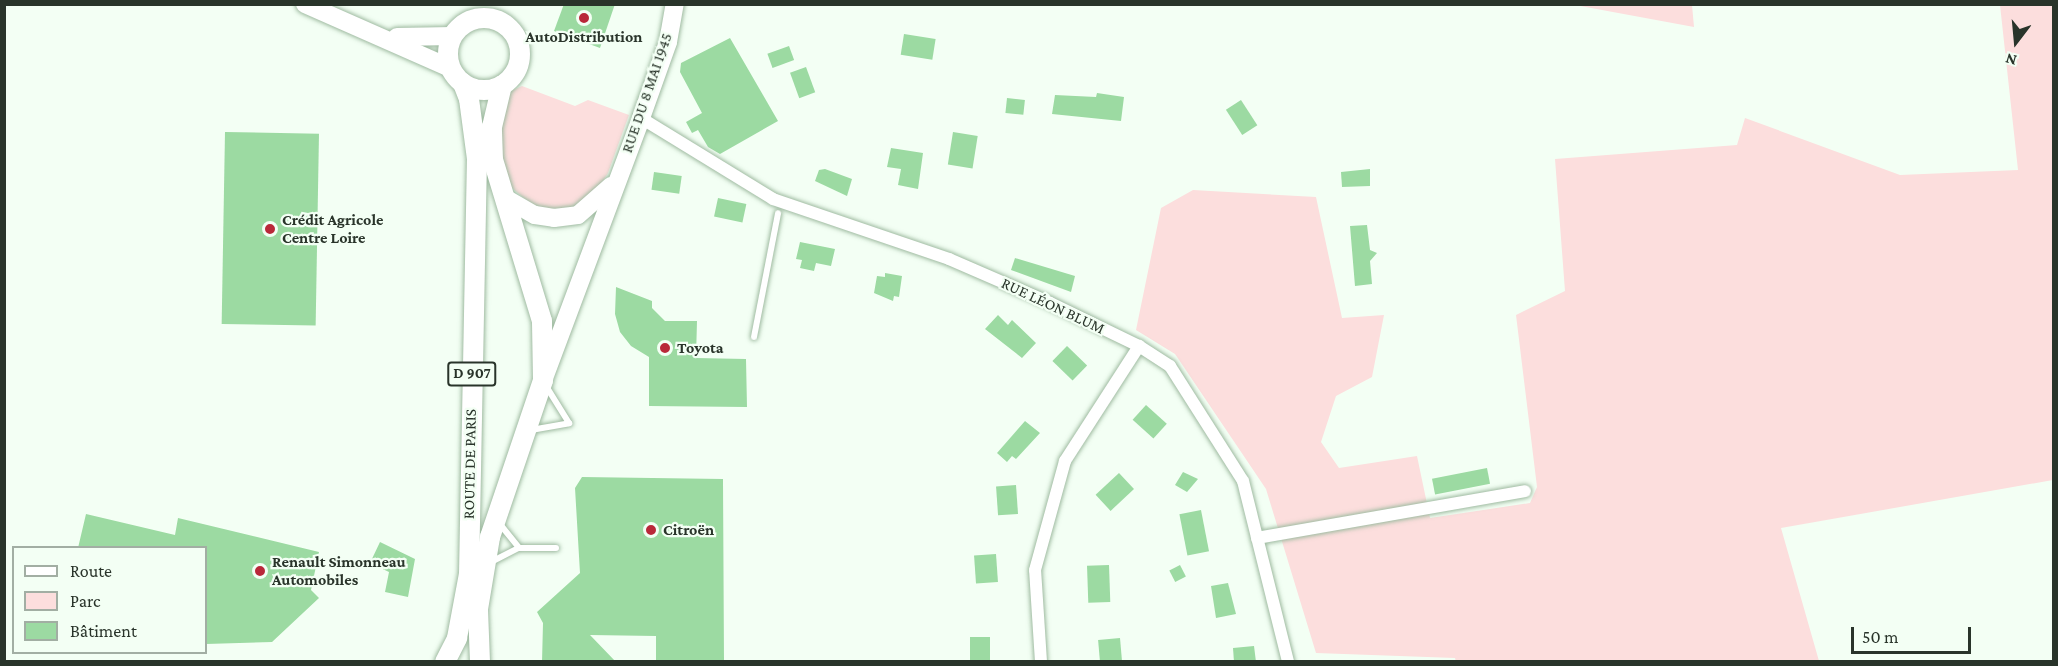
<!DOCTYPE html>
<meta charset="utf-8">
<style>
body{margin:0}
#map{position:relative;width:2058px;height:666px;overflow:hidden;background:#f3fff4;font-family:"Crimson Pro",serif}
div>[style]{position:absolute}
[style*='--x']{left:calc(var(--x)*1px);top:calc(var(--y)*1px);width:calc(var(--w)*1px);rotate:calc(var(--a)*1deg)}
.green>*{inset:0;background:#fcdedd}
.building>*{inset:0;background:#9cdaa2;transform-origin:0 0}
.roads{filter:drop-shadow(0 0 2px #9fbba1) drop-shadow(0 0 2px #9fbba1)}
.lane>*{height:6px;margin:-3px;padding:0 3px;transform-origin:3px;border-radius:3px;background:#fff}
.street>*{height:12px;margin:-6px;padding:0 6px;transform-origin:6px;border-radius:6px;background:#fff}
.secondary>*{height:18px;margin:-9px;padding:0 9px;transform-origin:9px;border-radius:9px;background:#fff}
.primary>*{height:20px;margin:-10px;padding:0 10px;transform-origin:10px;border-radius:10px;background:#fff}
.primary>.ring{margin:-10px;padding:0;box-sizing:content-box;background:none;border:20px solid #fff;border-radius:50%}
.dots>*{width:16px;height:16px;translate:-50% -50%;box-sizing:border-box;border:3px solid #f3fff4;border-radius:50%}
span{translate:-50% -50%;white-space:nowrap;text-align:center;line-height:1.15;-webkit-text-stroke:4.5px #f3fff4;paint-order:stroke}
.shield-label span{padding:2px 4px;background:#f3fff4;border:2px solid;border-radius:4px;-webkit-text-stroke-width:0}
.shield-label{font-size:15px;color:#29342a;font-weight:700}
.poi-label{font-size:16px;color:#29342a;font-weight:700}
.left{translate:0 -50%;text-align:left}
.street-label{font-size:16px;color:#29342a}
.frame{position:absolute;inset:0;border:6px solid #29342a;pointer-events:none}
.legend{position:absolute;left:12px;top:546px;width:195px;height:108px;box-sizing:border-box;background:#f3fff4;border:2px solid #a2aea3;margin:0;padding:8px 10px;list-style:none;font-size:18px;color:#29342a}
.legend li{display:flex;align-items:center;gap:12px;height:30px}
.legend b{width:30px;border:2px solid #a2aea3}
.north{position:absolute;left:1986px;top:12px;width:60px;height:60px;-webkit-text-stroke:4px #f3fff4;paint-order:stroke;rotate:196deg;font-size:16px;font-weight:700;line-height:24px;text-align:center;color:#29342a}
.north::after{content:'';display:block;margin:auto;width:21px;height:27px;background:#29342a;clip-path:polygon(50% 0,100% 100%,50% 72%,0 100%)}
.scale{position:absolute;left:1851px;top:627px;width:120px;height:27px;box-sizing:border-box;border:3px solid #29342a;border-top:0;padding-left:8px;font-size:18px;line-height:21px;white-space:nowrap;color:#29342a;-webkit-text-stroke:4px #f3fff4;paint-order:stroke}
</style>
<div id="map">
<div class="green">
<i style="clip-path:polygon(1575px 5px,1692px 5px,1694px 27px)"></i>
<i style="clip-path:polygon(2000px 5px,2053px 5px,2053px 480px,1781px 528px,1819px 661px,1456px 662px,1455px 658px,1316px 653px,1266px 489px,1175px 354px,1136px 330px,1161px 208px,1193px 190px,1316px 197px,1342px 318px,1384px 315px,1372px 377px,1336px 396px,1321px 442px,1339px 468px,1417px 456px,1430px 518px,1530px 503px,1537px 487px,1516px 315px,1565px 291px,1555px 159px,1737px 145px,1745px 118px,1900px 175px,2018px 170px)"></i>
<i style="clip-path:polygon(522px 86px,575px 106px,588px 100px,629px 115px,608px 173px,592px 198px,567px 210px,536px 208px,506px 183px,498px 150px,507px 93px)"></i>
</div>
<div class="building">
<i style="clip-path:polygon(564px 4px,615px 4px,600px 48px,554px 31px)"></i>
<i style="left:904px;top:34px;width:32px;height:21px;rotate:9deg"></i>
<i style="clip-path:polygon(730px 38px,778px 121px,720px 154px,708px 147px,698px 130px,692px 133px,686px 122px,702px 113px,680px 72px,681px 63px)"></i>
<i style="left:789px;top:46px;width:15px;height:23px;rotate:70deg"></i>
<i style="left:806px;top:67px;width:27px;height:17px;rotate:70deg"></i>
<i style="clip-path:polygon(1097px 93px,1124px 97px,1121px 121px,1052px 114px,1055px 95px,1096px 97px)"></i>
<i style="left:1007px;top:98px;width:18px;height:15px;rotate:6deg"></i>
<i style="left:1241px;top:100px;width:30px;height:18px;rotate:57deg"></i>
<i style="left:225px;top:132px;width:94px;height:192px;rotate:1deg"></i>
<i style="left:953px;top:132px;width:25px;height:33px;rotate:9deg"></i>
<i style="clip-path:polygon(891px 148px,923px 153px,918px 189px,898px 185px,901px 169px,887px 167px)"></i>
<i style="clip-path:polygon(825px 169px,852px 179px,847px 196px,815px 181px,819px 170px)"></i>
<i style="clip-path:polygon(1370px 169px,1370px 186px,1342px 187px,1341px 172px)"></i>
<i style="left:654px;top:172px;width:28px;height:18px;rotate:8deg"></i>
<i style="left:718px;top:198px;width:29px;height:19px;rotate:12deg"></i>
<i style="clip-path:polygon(1367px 225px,1370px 250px,1377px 253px,1370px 261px,1372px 284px,1355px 286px,1350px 226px)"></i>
<i style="clip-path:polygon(800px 242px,835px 249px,831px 266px,816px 263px,814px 271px,800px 268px,802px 260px,796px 259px)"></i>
<i style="clip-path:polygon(1015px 258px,1075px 276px,1071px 292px,1011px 270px)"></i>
<i style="clip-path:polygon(885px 273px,902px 276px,899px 297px,894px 296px,893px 301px,874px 293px,877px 276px,885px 277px)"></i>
<i style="clip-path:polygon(616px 287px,652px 301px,652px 308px,665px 321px,697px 321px,696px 358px,746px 359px,747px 407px,649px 406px,649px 357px,631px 346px,620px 332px,615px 314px)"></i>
<i style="clip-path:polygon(998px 315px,1008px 325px,1012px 320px,1036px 343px,1022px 358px,985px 329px)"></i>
<i style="left:1067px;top:346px;width:28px;height:21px;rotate:44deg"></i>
<i style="left:1146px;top:405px;width:28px;height:20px;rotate:42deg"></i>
<i style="clip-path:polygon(1025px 421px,1040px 433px,1016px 459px,1012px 456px,1007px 462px,997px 453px)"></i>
<i style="left:1487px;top:468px;width:16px;height:56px;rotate:79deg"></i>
<i style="clip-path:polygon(1183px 472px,1198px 479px,1187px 492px,1175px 485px)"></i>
<i style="left:1119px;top:473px;width:22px;height:32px;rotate:47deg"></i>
<i style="clip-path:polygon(582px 477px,723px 479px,724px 662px,656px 662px,656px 636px,590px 635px,616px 662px,542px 662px,543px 623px,537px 612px,580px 573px,575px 488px)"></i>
<i style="left:1016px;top:485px;width:29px;height:20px;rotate:86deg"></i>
<i style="left:1201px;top:510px;width:42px;height:22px;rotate:79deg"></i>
<i style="clip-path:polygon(86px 514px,175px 535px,178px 518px,319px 552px,311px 590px,319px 598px,272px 642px,206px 644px,206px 548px,78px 548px)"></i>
<i style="clip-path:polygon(380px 542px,415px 559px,408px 597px,385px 592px,389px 572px,370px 563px)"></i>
<i style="left:996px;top:554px;width:28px;height:22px;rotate:86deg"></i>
<i style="left:1109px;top:565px;width:37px;height:22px;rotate:88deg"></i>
<i style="left:1180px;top:565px;width:13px;height:12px;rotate:63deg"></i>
<i style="clip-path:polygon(1228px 583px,1236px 614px,1216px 618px,1211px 586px)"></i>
<i style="left:970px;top:637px;width:20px;height:25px"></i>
<i style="left:1120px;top:638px;width:24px;height:22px;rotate:85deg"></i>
<i style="clip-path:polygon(1254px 646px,1256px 662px,1234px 662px,1233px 648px)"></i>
</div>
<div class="roads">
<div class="lane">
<i style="--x:754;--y:337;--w:126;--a:-79"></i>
<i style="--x:531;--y:430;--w:39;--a:-10"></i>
<i style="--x:569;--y:423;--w:44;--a:-121.9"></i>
<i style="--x:499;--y:523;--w:32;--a:51"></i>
<i style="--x:491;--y:562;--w:31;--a:-27"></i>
<i style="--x:519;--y:548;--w:37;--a:0"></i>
</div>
<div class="street">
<i style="--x:641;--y:118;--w:155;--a:31.5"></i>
<i style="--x:773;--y:199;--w:186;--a:18.8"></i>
<i style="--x:949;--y:259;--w:110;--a:23.5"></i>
<i style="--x:1050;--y:303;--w:99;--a:25.8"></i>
<i style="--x:1139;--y:346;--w:37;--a:33"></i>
<i style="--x:1170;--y:366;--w:136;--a:57.6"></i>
<i style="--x:1243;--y:481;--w:187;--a:76"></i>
<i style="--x:1257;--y:538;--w:272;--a:-9.9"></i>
<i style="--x:1041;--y:662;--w:92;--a:-93.7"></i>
<i style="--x:1035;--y:570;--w:113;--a:-74.6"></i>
<i style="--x:1065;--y:461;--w:137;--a:-57.2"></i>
</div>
<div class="secondary">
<i style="--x:305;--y:4;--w:158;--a:23.8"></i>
<i style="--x:397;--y:37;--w:56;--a:-1"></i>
<i style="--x:505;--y:198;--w:34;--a:30"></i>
<i style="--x:535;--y:215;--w:19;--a:9"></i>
<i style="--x:554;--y:218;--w:24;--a:-7"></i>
<i style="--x:578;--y:215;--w:44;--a:-41.3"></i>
<i style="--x:544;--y:378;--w:278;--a:-69.5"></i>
<i style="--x:641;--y:118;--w:81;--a:-70.4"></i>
<i style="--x:668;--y:42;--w:39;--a:-80"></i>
</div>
<div class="primary">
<i class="ring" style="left:448px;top:18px;width:52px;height:52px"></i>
<i style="--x:445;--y:662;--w:27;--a:-63"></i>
<i style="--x:457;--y:638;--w:65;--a:-79.4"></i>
<i style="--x:469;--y:574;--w:415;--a:-88.9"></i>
<i style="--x:477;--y:159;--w:61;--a:-97.6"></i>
<i style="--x:469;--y:99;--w:17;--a:-111"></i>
<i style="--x:480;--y:662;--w:53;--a:-92.2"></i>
<i style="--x:478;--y:609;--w:73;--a:-80.5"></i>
<i style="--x:490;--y:537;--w:166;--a:-71.3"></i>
<i style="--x:543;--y:380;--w:59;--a:-91"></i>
<i style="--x:542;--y:321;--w:168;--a:-106.9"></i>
<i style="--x:493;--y:160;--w:33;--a:-92"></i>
<i style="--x:492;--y:127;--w:43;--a:-76.6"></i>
</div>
</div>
<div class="dots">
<i style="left:584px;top:18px;background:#b92839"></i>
<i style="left:270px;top:229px;background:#b92839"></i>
<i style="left:665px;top:348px;background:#b92839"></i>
<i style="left:651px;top:530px;background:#b92839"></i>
<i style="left:260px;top:571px;background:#b92839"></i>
</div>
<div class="shield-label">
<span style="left:472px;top:374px">D 907</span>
</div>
<div class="poi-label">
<span style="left:584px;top:37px">AutoDistribution</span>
<span class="left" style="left:282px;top:229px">Crédit Agricole<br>Centre Loire</span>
<span class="left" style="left:677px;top:348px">Toyota</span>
<span class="left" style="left:663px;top:530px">Citroën</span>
<span class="left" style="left:272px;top:571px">Renault Simonneau<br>Automobiles</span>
</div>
<div class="street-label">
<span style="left:647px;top:93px;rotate:-71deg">RUE DU 8 MAI 1945</span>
<span style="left:1053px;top:306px;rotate:25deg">RUE LÉON BLUM</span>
<span style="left:470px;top:464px;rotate:-89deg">ROUTE DE PARIS</span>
</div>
<div class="frame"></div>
<ul class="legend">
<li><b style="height:8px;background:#fff"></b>Route</li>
<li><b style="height:16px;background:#fcdedd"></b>Parc</li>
<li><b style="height:16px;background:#9cdaa2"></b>Bâtiment</li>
</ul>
<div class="north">N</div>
<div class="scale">50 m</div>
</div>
